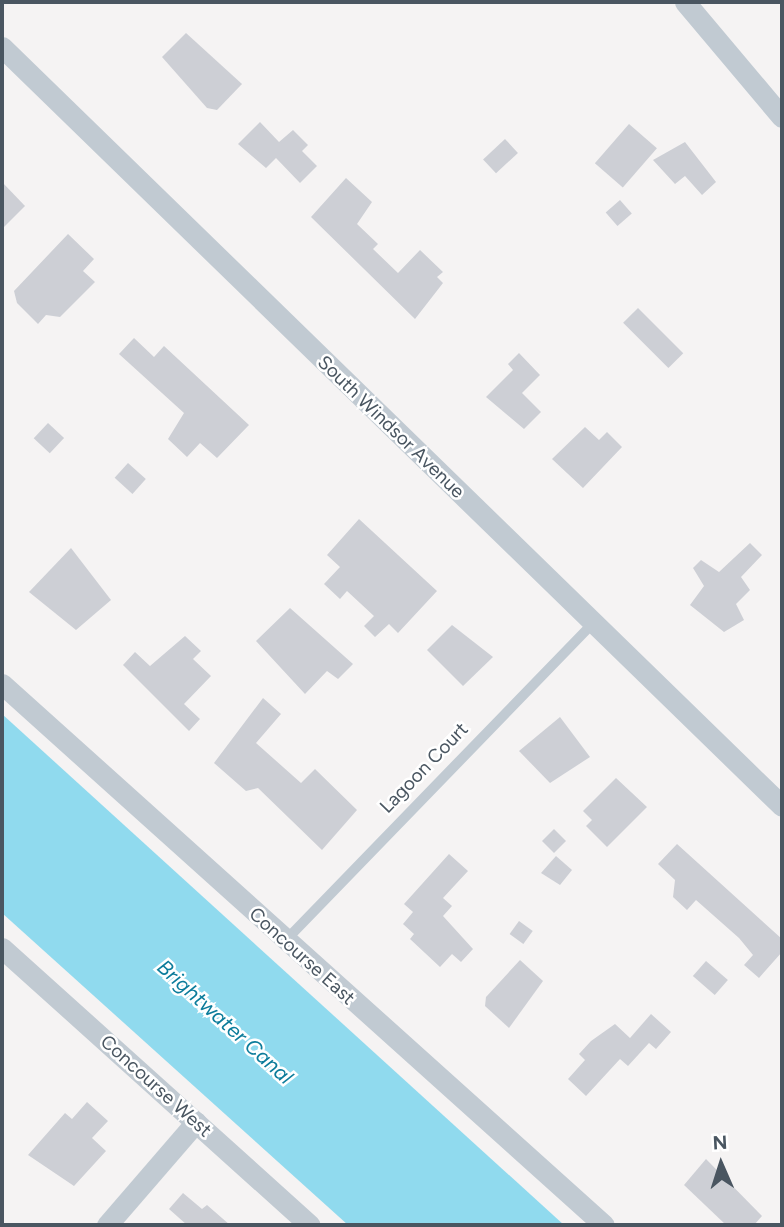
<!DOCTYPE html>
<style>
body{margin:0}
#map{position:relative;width:784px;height:1227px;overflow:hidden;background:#f5f3f3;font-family:Figtree,sans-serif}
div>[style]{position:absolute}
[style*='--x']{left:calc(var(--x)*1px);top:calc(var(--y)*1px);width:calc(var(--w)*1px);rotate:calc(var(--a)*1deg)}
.water>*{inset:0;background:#90daee}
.building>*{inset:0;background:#cdcfd5;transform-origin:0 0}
.lane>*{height:10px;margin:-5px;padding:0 5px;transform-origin:5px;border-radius:5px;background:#c1cad2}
.street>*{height:21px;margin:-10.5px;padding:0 10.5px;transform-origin:10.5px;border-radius:10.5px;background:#c1cad2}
span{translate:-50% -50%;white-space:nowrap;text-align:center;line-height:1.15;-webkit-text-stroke:5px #fff;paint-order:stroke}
.street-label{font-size:19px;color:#4a5661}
.water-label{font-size:21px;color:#0c7c9b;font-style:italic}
.frame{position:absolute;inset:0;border:4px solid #4a5661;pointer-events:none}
.north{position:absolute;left:686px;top:1129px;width:70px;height:70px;-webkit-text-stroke:5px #fff;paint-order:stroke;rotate:357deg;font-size:19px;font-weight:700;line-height:28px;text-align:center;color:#4a5661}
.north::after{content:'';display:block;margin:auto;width:24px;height:32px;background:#4a5661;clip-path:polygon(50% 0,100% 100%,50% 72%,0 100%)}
</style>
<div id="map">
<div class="water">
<i style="clip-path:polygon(2px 714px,564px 1225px,348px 1225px,2px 913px)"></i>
</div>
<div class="building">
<i style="clip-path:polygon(186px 33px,242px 84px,217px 110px,207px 108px,162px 57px)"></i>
<i style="clip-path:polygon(260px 122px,279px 142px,293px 130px,308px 145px,302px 151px,317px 166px,300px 183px,276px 158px,266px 168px,238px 144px)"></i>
<i style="left:629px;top:124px;width:37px;height:52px;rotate:41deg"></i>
<i style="left:505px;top:139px;width:19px;height:30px;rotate:47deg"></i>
<i style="clip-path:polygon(685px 142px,716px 182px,702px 195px,685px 176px,675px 184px,653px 160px)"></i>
<i style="clip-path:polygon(346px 178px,372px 202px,357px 224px,378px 244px,373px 249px,398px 273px,420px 250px,443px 272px,437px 277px,443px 283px,415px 319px,311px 217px)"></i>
<i style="clip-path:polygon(2px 182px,25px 206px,2px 229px)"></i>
<i style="left:620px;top:200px;width:18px;height:19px;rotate:49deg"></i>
<i style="clip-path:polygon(68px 234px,94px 259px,83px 271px,95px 282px,60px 317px,46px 315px,38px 324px,17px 303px,14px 291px)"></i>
<i style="left:638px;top:308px;width:64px;height:21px;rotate:45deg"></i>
<i style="clip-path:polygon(134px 338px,154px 357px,164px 346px,249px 425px,217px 458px,200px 443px,187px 457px,168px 439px,184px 413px,119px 354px)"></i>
<i style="clip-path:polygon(519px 353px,540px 375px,522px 393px,541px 412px,524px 429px,486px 397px,513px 370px,508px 364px)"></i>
<i style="left:48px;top:423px;width:22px;height:21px;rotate:43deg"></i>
<i style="clip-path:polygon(585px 427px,599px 440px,607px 432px,622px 447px,583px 488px,552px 459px)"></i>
<i style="left:128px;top:463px;width:24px;height:20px;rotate:42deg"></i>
<i style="clip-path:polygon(359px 519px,437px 591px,398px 633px,389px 624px,375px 637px,364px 626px,374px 616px,347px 591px,340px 599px,324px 584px,340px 567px,327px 555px)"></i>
<i style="clip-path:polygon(750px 543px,762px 555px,741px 577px,750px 590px,736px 604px,744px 620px,724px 632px,690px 605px,704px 586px,693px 568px,701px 560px,719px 572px)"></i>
<i style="clip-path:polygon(71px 548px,111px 600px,76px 630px,29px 592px)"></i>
<i style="clip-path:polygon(290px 608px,353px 664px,338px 679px,327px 671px,305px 694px,256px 641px)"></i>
<i style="clip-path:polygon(452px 625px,493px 657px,463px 686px,427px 650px)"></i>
<i style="clip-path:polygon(185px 636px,201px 651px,193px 659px,211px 676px,184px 704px,200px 719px,189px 731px,123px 665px,135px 652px,150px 666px)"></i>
<i style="clip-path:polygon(263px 698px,281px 714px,256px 743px,301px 783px,315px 769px,357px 810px,322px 850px,258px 788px,246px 791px,214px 763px)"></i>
<i style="clip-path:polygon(560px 717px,590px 757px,550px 783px,519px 751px)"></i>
<i style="clip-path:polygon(616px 778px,647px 807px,607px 847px,586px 826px,592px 820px,583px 811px)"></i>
<i style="left:554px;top:829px;width:17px;height:17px;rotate:45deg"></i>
<i style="clip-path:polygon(677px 844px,782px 939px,782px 952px,759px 978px,744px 965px,753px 955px,739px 938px,696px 900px,687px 910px,673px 897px,675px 880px,658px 864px)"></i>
<i style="clip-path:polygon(449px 854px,468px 871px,443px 898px,452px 906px,443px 916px,473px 949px,461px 962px,452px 954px,440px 967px,410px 939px,414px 934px,403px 924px,413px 912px,404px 904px)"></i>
<i style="clip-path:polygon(556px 856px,572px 870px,560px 885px,541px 873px)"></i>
<i style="left:519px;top:921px;width:17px;height:16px;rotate:36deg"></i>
<i style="clip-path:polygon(520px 960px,543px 981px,509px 1028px,485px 1006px,486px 997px)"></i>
<i style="left:706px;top:961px;width:29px;height:20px;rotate:41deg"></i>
<i style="clip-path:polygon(651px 1014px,671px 1032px,656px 1049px,649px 1043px,628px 1066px,620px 1059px,586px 1096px,568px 1079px,585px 1060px,579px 1054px,591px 1041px,615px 1024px,630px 1038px)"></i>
<i style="clip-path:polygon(87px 1102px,108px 1121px,92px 1138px,106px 1151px,74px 1186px,28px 1155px,65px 1113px,72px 1119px)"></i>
<i style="clip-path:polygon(706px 1159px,762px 1216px,754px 1225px,726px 1225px,684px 1185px)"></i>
<i style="clip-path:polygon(183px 1193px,202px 1209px,207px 1205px,230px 1225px,187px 1225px,169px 1209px)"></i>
</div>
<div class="lane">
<i style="--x:285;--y:941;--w:443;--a:-45.9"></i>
</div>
<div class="street">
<i style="--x:685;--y:2;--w:150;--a:49.9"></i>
<i style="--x:2;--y:47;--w:1088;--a:44.22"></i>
<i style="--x:2;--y:684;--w:809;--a:41.95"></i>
<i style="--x:2;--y:948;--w:414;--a:42"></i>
<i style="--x:107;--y:1225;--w:136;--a:-49.2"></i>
</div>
<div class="street-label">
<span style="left:391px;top:427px;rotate:44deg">South Windsor Avenue</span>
<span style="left:424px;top:768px;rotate:-46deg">Lagoon Court</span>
<span style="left:302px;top:956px;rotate:42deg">Concourse East</span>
<span style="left:156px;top:1086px;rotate:42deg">Concourse West</span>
</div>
<div class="water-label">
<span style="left:225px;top:1022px;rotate:42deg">Brightwater Canal</span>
</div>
<div class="frame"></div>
<div class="north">N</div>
</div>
